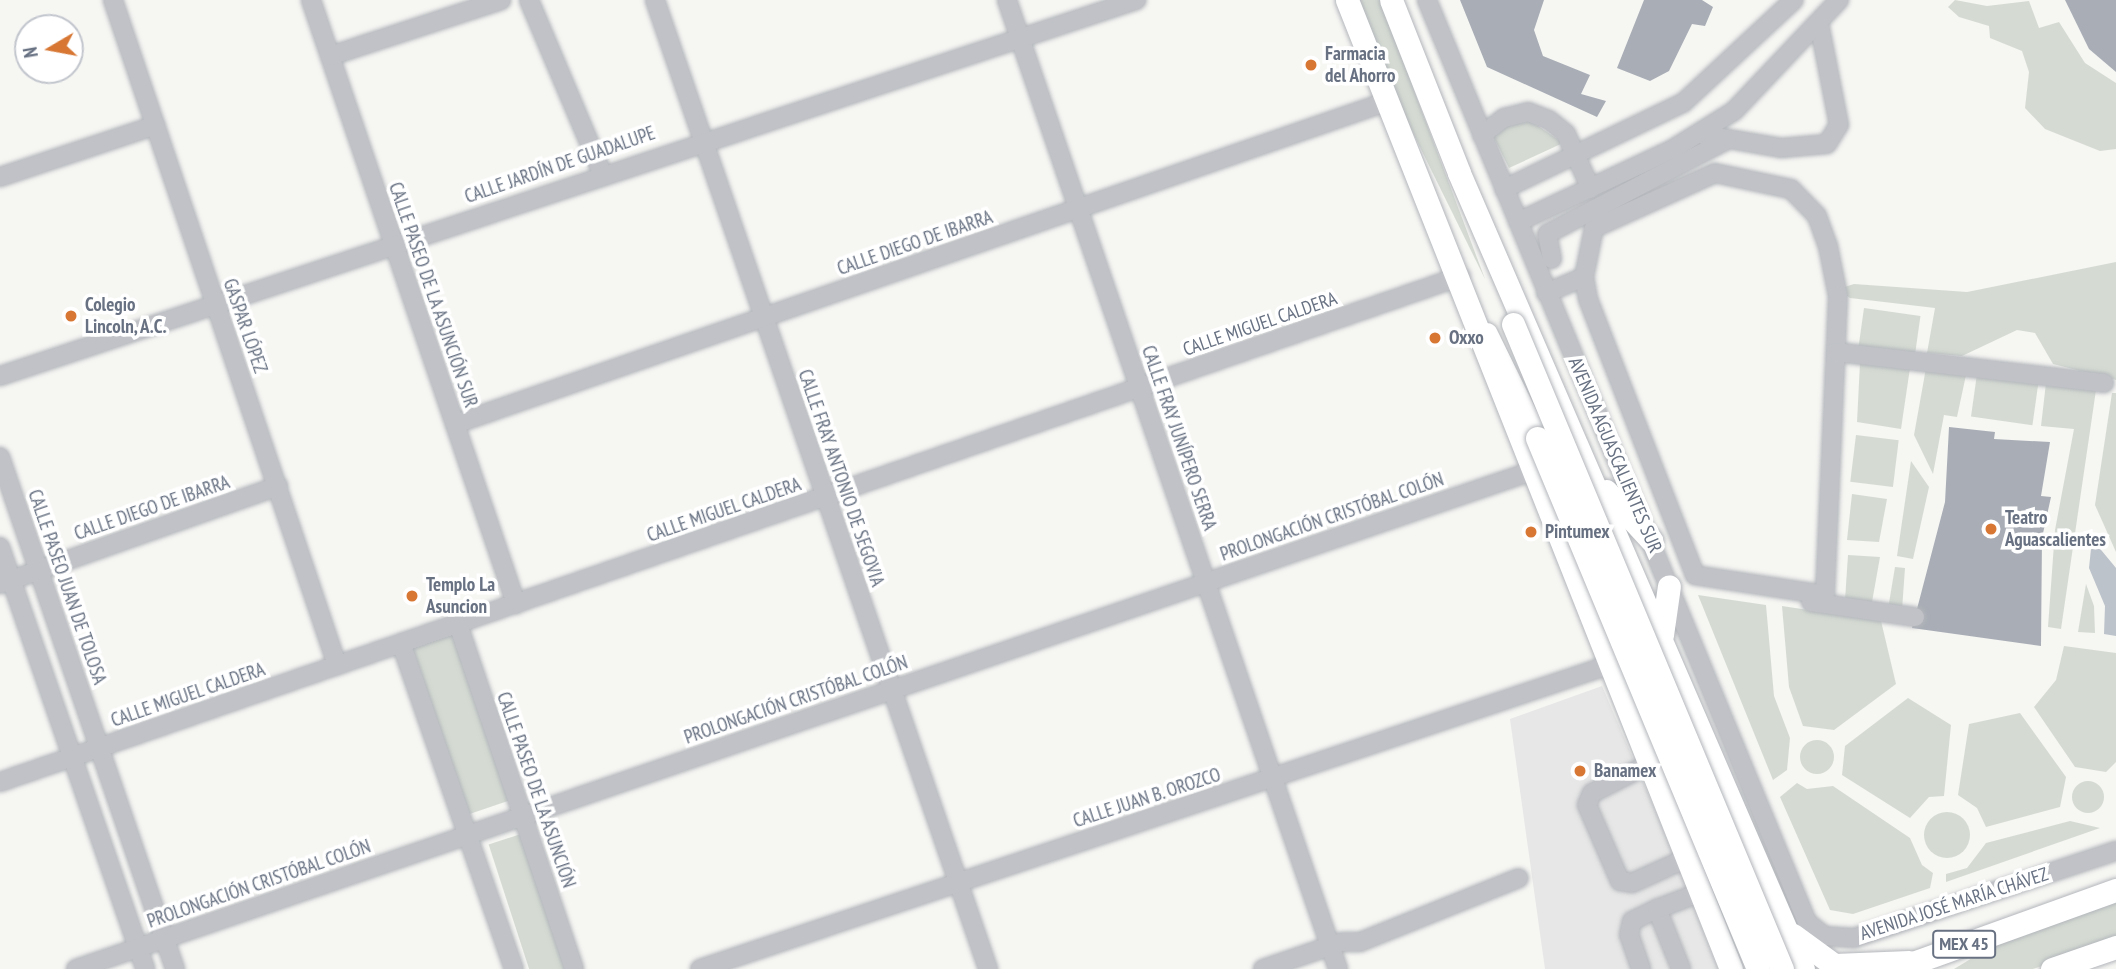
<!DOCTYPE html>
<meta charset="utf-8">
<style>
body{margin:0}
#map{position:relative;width:2116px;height:969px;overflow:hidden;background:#f6f6f3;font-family:"PT Sans Narrow",sans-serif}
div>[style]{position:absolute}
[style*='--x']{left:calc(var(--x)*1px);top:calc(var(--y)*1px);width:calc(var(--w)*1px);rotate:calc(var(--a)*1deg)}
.built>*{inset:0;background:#e7e7e7}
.green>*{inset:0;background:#d5dbd3;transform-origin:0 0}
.round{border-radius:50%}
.water>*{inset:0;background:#bcc3ca}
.building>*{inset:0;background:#a9aeb6}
.roads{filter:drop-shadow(0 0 2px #b3b6bb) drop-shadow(0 0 2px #b3b6bb)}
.minor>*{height:18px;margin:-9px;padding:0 9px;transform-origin:9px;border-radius:9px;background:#c0c2c7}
.major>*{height:23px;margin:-11.5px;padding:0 11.5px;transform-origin:11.5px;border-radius:11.5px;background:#fff}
.bridges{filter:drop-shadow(0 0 2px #b3b6bb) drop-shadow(0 0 2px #b3b6bb)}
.major-bridge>*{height:23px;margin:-11.5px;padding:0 11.5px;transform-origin:11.5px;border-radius:11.5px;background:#fff}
.dots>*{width:19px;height:19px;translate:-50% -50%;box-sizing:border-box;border:4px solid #fff;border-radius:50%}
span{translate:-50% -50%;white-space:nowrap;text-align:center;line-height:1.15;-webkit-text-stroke:7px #fff;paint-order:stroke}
.shield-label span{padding:2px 5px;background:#fff;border:2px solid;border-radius:5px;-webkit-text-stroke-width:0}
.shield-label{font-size:18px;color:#677182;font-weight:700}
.poi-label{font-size:19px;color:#677182;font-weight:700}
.left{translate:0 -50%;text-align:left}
.street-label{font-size:19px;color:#677182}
.north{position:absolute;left:14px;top:14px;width:70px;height:70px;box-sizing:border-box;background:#fff;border:2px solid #c2c6cd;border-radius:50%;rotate:260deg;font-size:19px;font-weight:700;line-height:28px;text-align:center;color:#677182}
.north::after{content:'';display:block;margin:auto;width:24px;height:32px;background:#d77733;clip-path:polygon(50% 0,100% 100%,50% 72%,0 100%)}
</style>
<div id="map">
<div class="built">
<i style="clip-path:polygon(1602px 686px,1658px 817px,1718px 969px,1545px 969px,1510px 719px)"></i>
</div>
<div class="green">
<i style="clip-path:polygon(1358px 0,1380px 0,1485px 279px,1411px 129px)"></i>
<i style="clip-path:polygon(1955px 0,1987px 6px,2029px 1px,2039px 28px,2059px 22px,2085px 63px,2116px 83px,2116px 149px,2100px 151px,2045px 129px,2025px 108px,2029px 72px,2022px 51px,1990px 38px,1989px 26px,1959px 17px,1948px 7px)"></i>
<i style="clip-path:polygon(1525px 117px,1563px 143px,1509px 168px,1491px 132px)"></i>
<i style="clip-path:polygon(2116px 262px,2116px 380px,2053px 364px,2035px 333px,2017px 330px,1962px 356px,1927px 353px,1935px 308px,1850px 298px,1838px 289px,1854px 284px,1967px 292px)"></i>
<i style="left:1864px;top:308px;width:57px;height:39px;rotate:8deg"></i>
<i style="clip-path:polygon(1860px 363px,1910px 368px,1901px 429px,1857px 422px)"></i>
<i style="clip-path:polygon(1926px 368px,1966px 375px,1957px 417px,1944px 415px,1933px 474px,1914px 435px)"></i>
<i style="left:1977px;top:374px;width:62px;height:43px;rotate:8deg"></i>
<i style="clip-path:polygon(2046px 383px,2096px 390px,2061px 629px,2048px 627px,2055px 530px,2074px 429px,2041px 426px)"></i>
<i style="clip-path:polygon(2112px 393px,2116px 393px,2116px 552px,2095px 505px)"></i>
<i style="left:1856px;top:435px;width:43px;height:47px;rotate:7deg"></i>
<i style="clip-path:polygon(1911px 461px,1929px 487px,1913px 559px,1897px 556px)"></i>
<i style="clip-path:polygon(1852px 494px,1887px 499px,1879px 542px,1847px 540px)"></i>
<i style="clip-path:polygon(1848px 555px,1880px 557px,1872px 602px,1845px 600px)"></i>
<i style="clip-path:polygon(1895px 567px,1905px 568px,1902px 610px,1888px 609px)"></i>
<i style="clip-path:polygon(2086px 584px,2094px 606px,2095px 633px,2078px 632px)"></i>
<i style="clip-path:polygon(1698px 595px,1766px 605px,1774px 696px,1790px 738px,1787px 770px,1773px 780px)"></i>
<i style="clip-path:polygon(1782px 606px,1881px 621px,1896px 684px,1834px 730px,1803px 726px,1789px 687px)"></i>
<i style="left:452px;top:634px;width:176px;height:42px;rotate:71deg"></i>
<i style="clip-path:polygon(2064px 646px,2116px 653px,2116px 762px,2106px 772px,2075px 767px,2034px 707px,2056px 680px)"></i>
<i style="clip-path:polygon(1908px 698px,1951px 725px,1944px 796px,1929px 797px,1910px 818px,1842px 775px,1845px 746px)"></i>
<i style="clip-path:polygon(2020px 713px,2066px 777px,2060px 807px,1986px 827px,1977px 808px,1958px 795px,1969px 724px)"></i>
<i class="round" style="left:1800px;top:740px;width:34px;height:34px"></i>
<i class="round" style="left:2072px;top:781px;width:32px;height:32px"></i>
<i style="clip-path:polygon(1797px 783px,1807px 789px,1833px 786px,1910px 838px,1922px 865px,1933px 873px,1930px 888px,1853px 914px,1830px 910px,1780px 797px)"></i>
<i class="round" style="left:1924px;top:812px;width:46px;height:46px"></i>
<i style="clip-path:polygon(2070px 821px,2100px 828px,1946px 882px,1946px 874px,1967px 868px,1986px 843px)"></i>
<i style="left:521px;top:834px;width:142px;height:34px;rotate:72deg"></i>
<i style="clip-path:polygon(2116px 893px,2116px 941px,2033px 969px,1954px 969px,2030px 923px)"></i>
</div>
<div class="water">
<i style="clip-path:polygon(2092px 539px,2116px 568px,2116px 636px,2104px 634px,2105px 606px,2089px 568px)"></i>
</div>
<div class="building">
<i style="clip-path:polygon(1460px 0,1544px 0,1534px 30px,1543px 56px,1590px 75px,1581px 94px,1606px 101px,1597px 117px,1487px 67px)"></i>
<i style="clip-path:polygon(1644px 0,1702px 0,1713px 7px,1705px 26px,1692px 24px,1669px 71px,1650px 81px,1617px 68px)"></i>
<i style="clip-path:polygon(2065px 0,2116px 0,2116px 72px,2089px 49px)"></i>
<i style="clip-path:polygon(1949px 427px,1995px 432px,1994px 439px,2050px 442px,2041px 496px,2051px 497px,2042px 538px,2041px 646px,1912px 628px,1945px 502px)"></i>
</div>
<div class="roads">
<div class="minor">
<i style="--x:113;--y:0;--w:702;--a:71.38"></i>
<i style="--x:311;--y:0;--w:638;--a:71.25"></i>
<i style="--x:529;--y:0;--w:188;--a:67.1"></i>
<i style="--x:655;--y:0;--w:1025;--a:71.03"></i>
<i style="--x:1007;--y:0;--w:1024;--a:71.14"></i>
<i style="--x:1427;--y:0;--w:997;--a:67.6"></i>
<i style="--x:1807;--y:922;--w:22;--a:39"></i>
<i style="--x:1824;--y:936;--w:30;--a:4"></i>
<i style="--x:1854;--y:938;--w:276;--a:-18.4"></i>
<i style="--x:330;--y:56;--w:180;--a:-18.1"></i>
<i style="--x:1700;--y:134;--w:82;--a:9.8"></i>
<i style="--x:1781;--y:148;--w:46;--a:-5"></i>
<i style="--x:1827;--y:144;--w:22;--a:-58"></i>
<i style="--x:1839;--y:125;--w:104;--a:-101.1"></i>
<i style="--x:1482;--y:135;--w:28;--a:-38"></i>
<i style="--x:1504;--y:118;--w:25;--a:-14"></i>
<i style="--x:1528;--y:112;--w:22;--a:21"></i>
<i style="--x:1549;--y:120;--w:22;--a:39"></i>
<i style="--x:1566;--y:134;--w:60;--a:65.6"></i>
<i style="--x:1715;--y:173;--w:78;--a:11.9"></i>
<i style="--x:1791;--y:189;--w:37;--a:46"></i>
<i style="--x:1817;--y:216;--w:32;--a:70"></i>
<i style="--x:1828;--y:246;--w:51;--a:78.7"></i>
<i style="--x:1838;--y:296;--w:299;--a:92.5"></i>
<i style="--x:1825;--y:595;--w:132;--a:-171.3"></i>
<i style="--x:1695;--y:575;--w:296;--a:-111.2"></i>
<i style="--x:1588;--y:299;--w:22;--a:-100"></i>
<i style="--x:1584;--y:277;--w:50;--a:-78.5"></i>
<i style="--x:1594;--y:228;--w:133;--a:-24.4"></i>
<i style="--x:0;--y:177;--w:164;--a:-18.4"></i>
<i style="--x:1504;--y:189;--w:199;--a:-25.7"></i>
<i style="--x:1683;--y:103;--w:151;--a:-42.9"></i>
<i style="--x:1518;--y:222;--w:171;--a:-25.2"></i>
<i style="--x:1673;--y:149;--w:72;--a:-31.9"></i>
<i style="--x:1734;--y:111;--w:153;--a:-46.6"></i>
<i style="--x:1552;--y:259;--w:25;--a:-101"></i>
<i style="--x:1547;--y:234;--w:203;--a:-27.6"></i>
<i style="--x:1546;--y:293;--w:41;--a:-22.8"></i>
<i style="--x:1836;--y:352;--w:270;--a:6.6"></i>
<i style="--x:0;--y:376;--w:1197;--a:-18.31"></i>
<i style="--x:455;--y:424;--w:988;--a:-19.08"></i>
<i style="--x:0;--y:457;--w:541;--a:71.13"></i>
<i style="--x:0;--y:547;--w:446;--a:71"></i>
<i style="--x:0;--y:584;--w:295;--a:-19.4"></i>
<i style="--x:1811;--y:602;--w:105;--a:8.2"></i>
<i style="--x:458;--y:624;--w:364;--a:71.4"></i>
<i style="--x:401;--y:643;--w:345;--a:70.9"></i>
<i style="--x:1647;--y:765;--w:62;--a:153"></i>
<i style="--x:1592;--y:793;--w:13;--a:113"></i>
<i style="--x:1587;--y:805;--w:83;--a:66.5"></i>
<i style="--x:1620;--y:881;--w:12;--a:9"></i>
<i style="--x:1632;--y:883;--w:58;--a:-24.4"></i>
<i style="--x:0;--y:782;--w:1546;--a:-19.1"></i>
<i style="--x:1342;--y:942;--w:18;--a:0"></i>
<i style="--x:1360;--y:942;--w:171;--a:-21.9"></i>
<i style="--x:76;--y:969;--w:1536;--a:-18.88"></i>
<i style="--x:700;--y:969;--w:955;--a:-18.49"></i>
<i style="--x:1263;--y:969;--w:80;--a:-18.9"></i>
<i style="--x:1641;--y:969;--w:36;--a:-109"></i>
<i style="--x:1629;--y:935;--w:14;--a:-78"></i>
<i style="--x:1632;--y:921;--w:28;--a:-26"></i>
<i style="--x:1681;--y:969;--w:65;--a:-111.8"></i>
<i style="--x:1657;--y:909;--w:45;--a:-20.9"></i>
</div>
<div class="major">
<i style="--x:1347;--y:0;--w:1042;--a:68.38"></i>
<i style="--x:1391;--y:0;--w:186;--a:68.5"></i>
<i style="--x:1459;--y:173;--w:867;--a:66.63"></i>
<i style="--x:1486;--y:334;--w:116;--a:63.9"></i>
<i style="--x:1606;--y:491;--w:67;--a:47.4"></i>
<i style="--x:1662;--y:635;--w:49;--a:-81.9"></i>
<i style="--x:1793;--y:935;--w:51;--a:36.2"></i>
<i style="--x:1834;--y:965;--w:75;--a:-2.3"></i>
<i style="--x:1896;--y:969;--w:234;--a:-19.8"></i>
<i style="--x:2052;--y:969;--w:68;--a:-19"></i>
</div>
</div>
<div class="bridges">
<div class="major-bridge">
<i style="--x:1513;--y:324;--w:699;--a:67.36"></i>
<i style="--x:1537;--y:438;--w:575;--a:67.4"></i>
</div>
</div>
<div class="dots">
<i style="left:1311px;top:65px;background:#d77733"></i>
<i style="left:71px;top:316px;background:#d77733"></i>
<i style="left:1435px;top:338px;background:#d77733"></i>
<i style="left:1991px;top:529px;background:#d77733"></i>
<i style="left:1531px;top:532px;background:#d77733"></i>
<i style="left:412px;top:596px;background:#d77733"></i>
<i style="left:1580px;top:771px;background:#d77733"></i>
</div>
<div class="shield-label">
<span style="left:1964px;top:944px">MEX 45</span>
</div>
<div class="poi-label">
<span class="left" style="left:1325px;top:65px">Farmacia<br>del Ahorro</span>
<span class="left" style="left:85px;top:316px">Colegio<br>Lincoln, A.C.</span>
<span class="left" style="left:1449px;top:338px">Oxxo</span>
<span class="left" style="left:2005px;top:529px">Teatro<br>Aguascalientes</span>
<span class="left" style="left:1545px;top:532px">Pintumex</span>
<span class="left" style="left:426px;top:596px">Templo La<br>Asuncion</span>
<span class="left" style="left:1594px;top:771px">Banamex</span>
</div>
<div class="street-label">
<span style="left:560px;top:165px;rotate:-19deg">CALLE JARDÍN DE GUADALUPE</span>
<span style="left:915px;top:243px;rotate:-19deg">CALLE DIEGO DE IBARRA</span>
<span style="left:433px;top:295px;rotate:71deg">CALLE PASEO DE LA ASUNCIÓN SUR</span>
<span style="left:1260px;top:324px;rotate:-19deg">CALLE MIGUEL CALDERA</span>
<span style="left:245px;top:326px;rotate:71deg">GASPAR LÓPEZ</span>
<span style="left:1179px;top:438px;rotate:71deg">CALLE FRAY JUNÍPERO SERRA</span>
<span style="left:1615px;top:455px;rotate:67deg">AVENIDA AGUASCALIENTES SUR</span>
<span style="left:841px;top:478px;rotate:71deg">CALLE FRAY ANTONIO DE SEGOVIA</span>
<span style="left:152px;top:508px;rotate:-19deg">CALLE DIEGO DE IBARRA</span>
<span style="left:724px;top:510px;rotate:-19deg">CALLE MIGUEL CALDERA</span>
<span style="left:1332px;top:517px;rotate:-19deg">PROLONGACIÓN CRISTÓBAL COLÓN</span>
<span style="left:67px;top:587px;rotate:71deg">CALLE PASEO JUAN DE TOLOSA</span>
<span style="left:188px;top:695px;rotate:-19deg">CALLE MIGUEL CALDERA</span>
<span style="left:796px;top:700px;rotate:-19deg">PROLONGACIÓN CRISTÓBAL COLÓN</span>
<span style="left:536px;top:790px;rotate:71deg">CALLE PASEO DE LA ASUNCIÓN</span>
<span style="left:1147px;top:798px;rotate:-18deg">CALLE JUAN B. OROZCO</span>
<span style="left:259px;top:884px;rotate:-19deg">PROLONGACIÓN CRISTÓBAL COLÓN</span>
<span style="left:1954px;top:904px;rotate:-18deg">AVENIDA JOSÉ MARÍA CHÁVEZ</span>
</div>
<div class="north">N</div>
</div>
